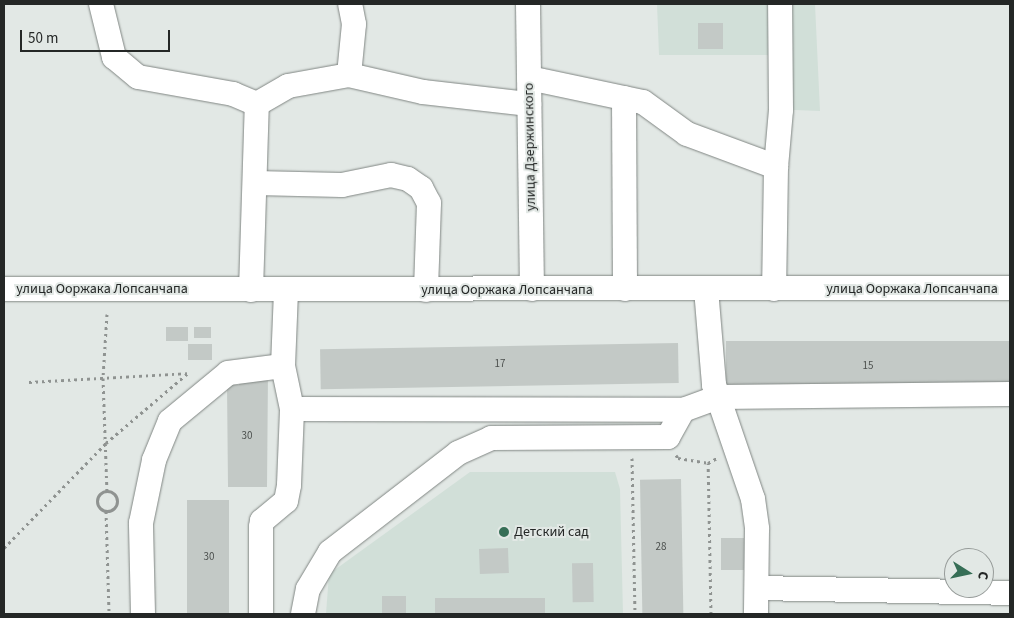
<!DOCTYPE html>
<meta charset="utf-8">
<style>
body{margin:0}
#map{position:relative;width:1014px;height:618px;overflow:hidden;background:#e2e8e5;font-family:"Source Sans 3",sans-serif}
div>[style]{position:absolute}
[style*='--x']{left:calc(var(--x)*1px);top:calc(var(--y)*1px);width:calc(var(--w)*1px);rotate:calc(var(--a)*1deg)}
.built>*{inset:0;background:#d1dfd8}
.building>*{inset:0;background:#c3c9c6;transform-origin:0 0}
.path>*{height:3px;margin-top:-1.5px;transform-origin:0;background:repeating-linear-gradient(90deg,#8f9391 0 2.5px,transparent 0 6.5px)}
.path>.ring{margin:-1.5px;padding:0;box-sizing:content-box;background:none;border:3px solid #8f9391;border-radius:50%}
.roads{filter:drop-shadow(0 0 1px #808683) drop-shadow(0 0 1px #808683)}
.minor>*{height:24px;margin:-12px;padding:0 12px;transform-origin:12px;border-radius:12px;background:#fff}
.dots>*{width:14px;height:14px;translate:-50% -50%;box-sizing:border-box;border:2px solid #e2e8e5;border-radius:50%}
span{translate:-50% -50%;white-space:nowrap;text-align:center;line-height:1.15;-webkit-text-stroke:4px #e2e8e5;paint-order:stroke}
.number-label{font-size:11px;color:#4c504e}
.number-label span{-webkit-text-stroke-width:0}
.street-label{font-size:14px;color:#242726}
.poi-label{font-size:14px;color:#242726}
.left{translate:0 -50%;text-align:left}
.frame{position:absolute;inset:0;border:5px solid #242726;pointer-events:none}
.north{position:absolute;left:944px;top:548px;width:50px;height:50px;box-sizing:border-box;background:#e2e8e5;border:1px solid #969b99;border-radius:50%;rotate:100deg;font-size:14px;font-weight:700;line-height:20px;text-align:center;color:#242726}
.north::after{content:'';display:block;margin:auto;width:18px;height:22px;background:#366e56;clip-path:polygon(50% 0,100% 100%,50% 72%,0 100%)}
.scale{position:absolute;left:20px;top:30px;width:150px;height:22px;box-sizing:border-box;border:2px solid #242726;border-top:0;padding-left:6px;font-size:15px;line-height:18px;white-space:nowrap;color:#242726;-webkit-text-stroke:4px #e2e8e5;paint-order:stroke}
</style>
<div id="map">
<div class="built">
<i style="clip-path:polygon(657px 4px,815px 4px,820px 111px,770px 109px,771px 55px,659px 55px)"></i>
<i style="clip-path:polygon(470px 472px,615px 472px,620px 489px,623px 614px,326px 614px,329px 574px)"></i>
</div>
<div class="building">
<i style="left:723px;top:23px;width:26px;height:25px;rotate:90deg"></i>
<i style="left:166px;top:327px;width:22px;height:14px"></i>
<i style="left:194px;top:327px;width:17px;height:11px"></i>
<i style="left:1010px;top:341px;width:45px;height:284px;rotate:90deg"></i>
<i style="left:678px;top:343px;width:40px;height:358px;rotate:89deg"></i>
<i style="left:188px;top:344px;width:24px;height:16px"></i>
<i style="clip-path:polygon(238px 373px,268px 373px,267px 487px,228px 487px,227px 385px,239px 385px)"></i>
<i style="left:681px;top:479px;width:135px;height:41px;rotate:89deg"></i>
<i style="left:187px;top:500px;width:42px;height:114px"></i>
<i style="left:744px;top:538px;width:32px;height:23px;rotate:90deg"></i>
<i style="left:508px;top:548px;width:25px;height:29px;rotate:88deg"></i>
<i style="left:593px;top:563px;width:39px;height:21px;rotate:89deg"></i>
<i style="left:382px;top:596px;width:24px;height:18px"></i>
<i style="left:545px;top:598px;width:16px;height:110px;rotate:90deg"></i>
</div>
<div class="path">
<i style="--x:107;--y:314;--w:64;--a:93.6"></i>
<i style="--x:103;--y:378;--w:113;--a:88"></i>
<i style="--x:29;--y:382;--w:159;--a:-3.2"></i>
<i style="--x:676;--y:455;--w:4;--a:56"></i>
<i style="--x:678;--y:458;--w:30;--a:9"></i>
<i style="--x:632;--y:458;--w:156;--a:88.9"></i>
<i class="ring" style="left:97px;top:491px;width:17px;height:17px"></i>
<i style="--x:106;--y:511;--w:103;--a:88.3"></i>
<i style="--x:4;--y:548;--w:146;--a:-45.8"></i>
<i style="--x:106;--y:443;--w:108;--a:-40.5"></i>
<i style="--x:711;--y:614;--w:151;--a:-91.1"></i>
<i style="--x:708;--y:463;--w:10;--a:-29"></i>
</div>
<div class="roads">
<div class="minor">
<i style="--x:101;--y:4;--w:55;--a:76.2"></i>
<i style="--x:114;--y:57;--w:31;--a:40"></i>
<i style="--x:138;--y:77;--w:97;--a:10.1"></i>
<i style="--x:233;--y:94;--w:26;--a:23"></i>
<i style="--x:528;--y:4;--w:285;--a:89.2"></i>
<i style="--x:349;--y:75;--w:76;--a:12.9"></i>
<i style="--x:423;--y:92;--w:107;--a:6.5"></i>
<i style="--x:529;--y:78;--w:116;--a:11.9"></i>
<i style="--x:643;--y:102;--w:54;--a:36"></i>
<i style="--x:687;--y:134;--w:95;--a:20.3"></i>
<i style="--x:776;--y:167;--w:122;--a:90.9"></i>
<i style="--x:624;--y:98;--w:191;--a:89.7"></i>
<i style="--x:776;--y:167;--w:57;--a:-85"></i>
<i style="--x:781;--y:110;--w:106;--a:-90.5"></i>
<i style="--x:255;--y:183;--w:87;--a:1.3"></i>
<i style="--x:342;--y:185;--w:50;--a:-11.5"></i>
<i style="--x:391;--y:175;--w:17;--a:13"></i>
<i style="--x:408;--y:179;--w:16;--a:35"></i>
<i style="--x:421;--y:188;--w:17;--a:62"></i>
<i style="--x:429;--y:203;--w:87;--a:92"></i>
<i style="--x:4;--y:289;--w:1006;--a:-0.06"></i>
<i style="--x:706;--y:289;--w:96;--a:85.2"></i>
<i style="--x:714;--y:385;--w:120;--a:71.1"></i>
<i style="--x:753;--y:499;--w:30;--a:82"></i>
<i style="--x:757;--y:529;--w:85;--a:90.7"></i>
<i style="--x:251;--y:290;--w:186;--a:-88.2"></i>
<i style="--x:257;--y:104;--w:36;--a:-30"></i>
<i style="--x:288;--y:86;--w:62;--a:-10.2"></i>
<i style="--x:349;--y:75;--w:51;--a:-84.4"></i>
<i style="--x:354;--y:24;--w:20;--a:-101"></i>
<i style="--x:292;--y:409;--w:391;--a:0.1"></i>
<i style="--x:683;--y:410;--w:37;--a:-20"></i>
<i style="--x:718;--y:397;--w:292;--a:-0.6"></i>
<i style="--x:757;--y:588;--w:253;--a:1.1"></i>
<i style="--x:143;--y:614;--w:91;--a:-91.3"></i>
<i style="--x:141;--y:523;--w:64;--a:-78.3"></i>
<i style="--x:154;--y:460;--w:42;--a:-67.7"></i>
<i style="--x:170;--y:421;--w:75;--a:-39.6"></i>
<i style="--x:228;--y:373;--w:55;--a:-7.3"></i>
<i style="--x:261;--y:614;--w:87;--a:-90"></i>
<i style="--x:261;--y:527;--w:6;--a:-81"></i>
<i style="--x:262;--y:521;--w:31;--a:-40"></i>
<i style="--x:286;--y:501;--w:16;--a:-79"></i>
<i style="--x:289;--y:485;--w:76;--a:-87.7"></i>
<i style="--x:292;--y:409;--w:44;--a:-101.8"></i>
<i style="--x:283;--y:366;--w:76;--a:-87.7"></i>
<i style="--x:303;--y:614;--w:25;--a:-79"></i>
<i style="--x:308;--y:589;--w:43;--a:-59.3"></i>
<i style="--x:330;--y:552;--w:162;--a:-37.7"></i>
<i style="--x:458;--y:453;--w:36;--a:-24"></i>
<i style="--x:491;--y:438;--w:177;--a:-0.3"></i>
<i style="--x:668;--y:437;--w:31;--a:-61"></i>
</div>
</div>
<div class="dots">
<i style="left:504px;top:532px;background:#366e56"></i>
</div>
<div class="number-label">
<span style="left:500px;top:364px">17</span>
<span style="left:868px;top:366px">15</span>
<span style="left:247px;top:436px">30</span>
<span style="left:661px;top:547px">28</span>
<span style="left:209px;top:557px">30</span>
</div>
<div class="street-label">
<span style="left:530px;top:147px;rotate:-91deg">улица Дзержинского</span>
<span style="left:102px;top:289px">улица Ооржака Лопсанчапа</span>
<span style="left:912px;top:289px">улица Ооржака Лопсанчапа</span>
<span style="left:507px;top:290px">улица Ооржака Лопсанчапа</span>
</div>
<div class="poi-label">
<span class="left" style="left:514px;top:532px">Детский сад</span>
</div>
<div class="frame"></div>
<div class="north">С</div>
<div class="scale">50 m</div>
</div>
